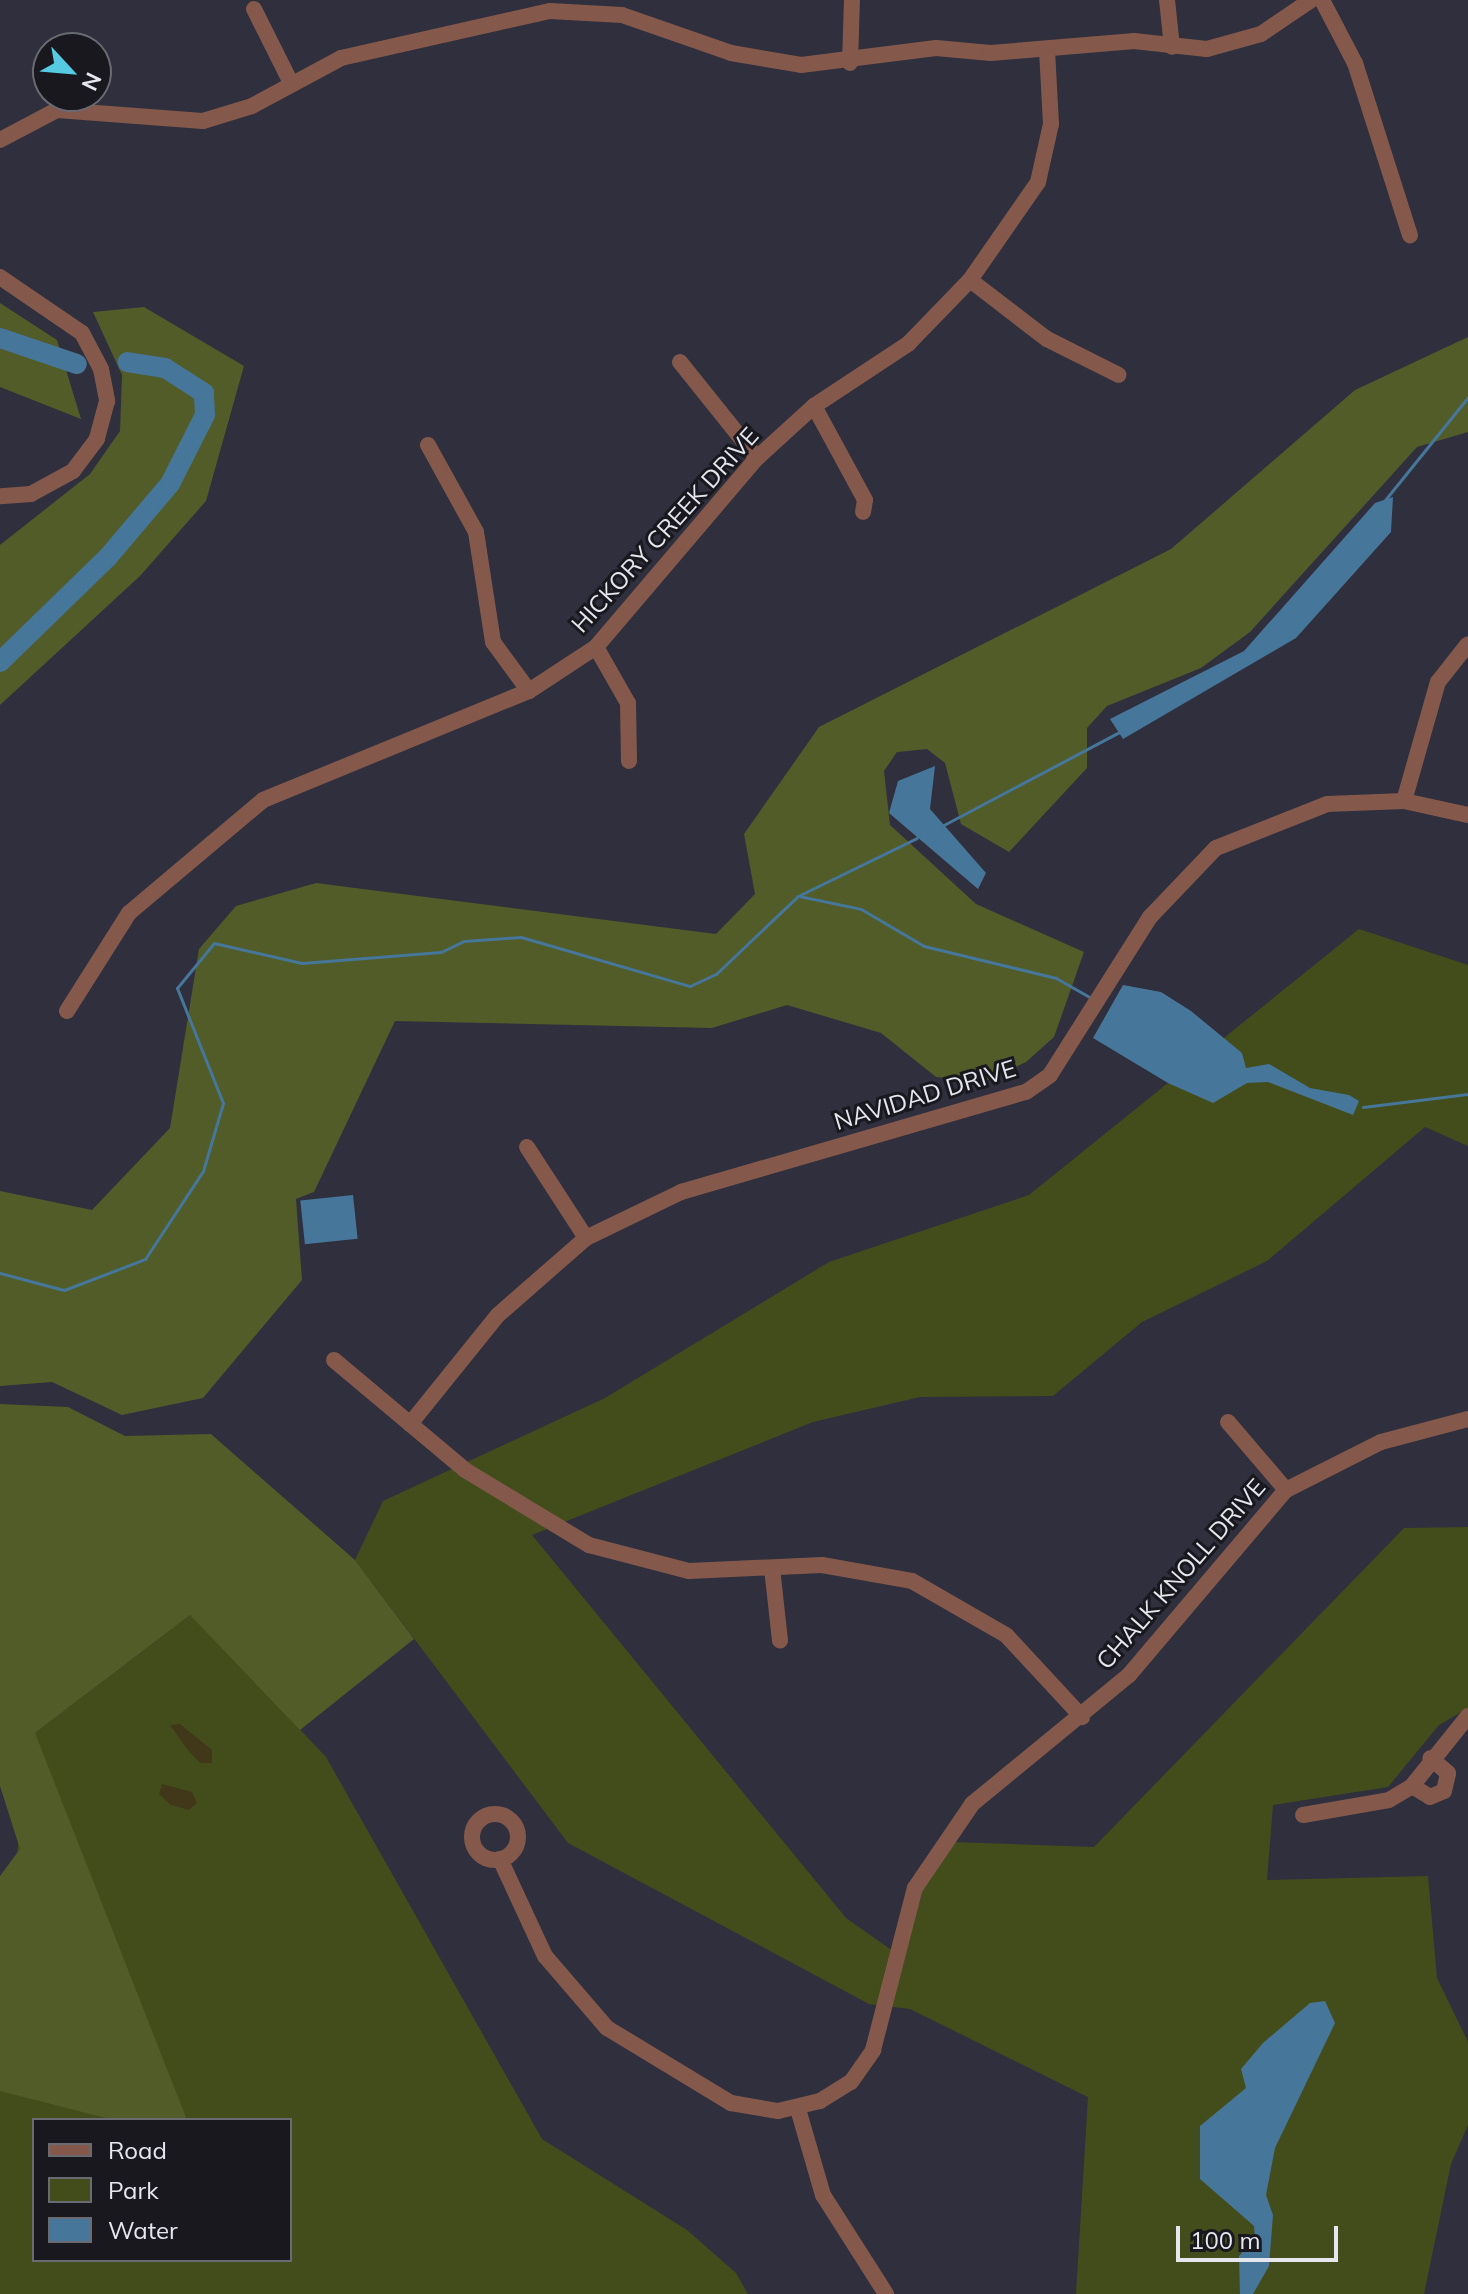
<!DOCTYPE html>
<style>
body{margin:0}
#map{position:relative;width:1468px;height:2294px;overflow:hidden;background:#2f2f3d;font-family:Mulish,sans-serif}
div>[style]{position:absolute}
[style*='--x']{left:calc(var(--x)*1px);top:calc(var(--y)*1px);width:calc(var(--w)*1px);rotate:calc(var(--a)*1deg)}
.green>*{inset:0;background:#434d1c}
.forest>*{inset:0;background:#515c29}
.sand>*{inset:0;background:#403818}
.water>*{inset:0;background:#467699;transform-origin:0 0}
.stream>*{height:3px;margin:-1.5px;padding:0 1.5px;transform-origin:1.5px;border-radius:1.5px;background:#467699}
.river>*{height:20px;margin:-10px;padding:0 10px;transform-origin:10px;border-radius:10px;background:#467699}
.minor>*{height:16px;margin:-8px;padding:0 8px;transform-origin:8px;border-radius:8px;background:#84594b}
.minor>.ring{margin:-8px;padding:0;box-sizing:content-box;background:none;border:16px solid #84594b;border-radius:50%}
span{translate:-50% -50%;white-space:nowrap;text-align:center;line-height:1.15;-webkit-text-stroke:6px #18181e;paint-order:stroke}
.street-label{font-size:24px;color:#e6e6ef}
.legend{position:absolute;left:32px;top:2118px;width:260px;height:144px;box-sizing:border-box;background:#18181e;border:2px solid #6a6a72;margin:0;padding:10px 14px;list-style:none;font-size:24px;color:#e6e6ef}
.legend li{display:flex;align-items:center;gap:16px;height:40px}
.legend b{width:40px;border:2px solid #6a6a72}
.north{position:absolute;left:32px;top:32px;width:80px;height:80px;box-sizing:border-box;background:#18181e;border:2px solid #6a6a72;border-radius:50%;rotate:116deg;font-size:22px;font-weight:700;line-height:32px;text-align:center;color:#e6e6ef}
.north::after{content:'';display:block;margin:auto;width:28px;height:36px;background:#56cae0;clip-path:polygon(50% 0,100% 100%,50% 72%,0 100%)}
.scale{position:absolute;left:1176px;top:2226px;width:162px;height:36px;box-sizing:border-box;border:4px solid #e6e6ef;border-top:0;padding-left:10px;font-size:24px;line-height:28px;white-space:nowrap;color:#e6e6ef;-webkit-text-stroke:6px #18181e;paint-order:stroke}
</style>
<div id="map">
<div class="green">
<i style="clip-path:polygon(1359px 929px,1468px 965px,1468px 1146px,1425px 1127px,1267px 1261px,1142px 1322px,1053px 1396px,920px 1397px,813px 1422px,532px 1535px,846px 1918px,890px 1949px,907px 1944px,923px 1889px,951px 1842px,1094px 1847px,1404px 1528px,1468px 1527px,1468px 1708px,1439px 1725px,1388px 1787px,1273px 1805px,1267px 1880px,1428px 1876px,1437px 1978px,1468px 2042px,1468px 2125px,1451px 2164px,1424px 2294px,1076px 2294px,1088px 2097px,910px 2009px,869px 2004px,568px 1843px,355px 1560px,383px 1501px,605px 1398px,829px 1262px,1029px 1195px)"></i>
<i style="clip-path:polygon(evenodd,191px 1614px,326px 1757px,542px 2139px,687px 2230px,736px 2273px,748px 2294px,0 2294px,0 1967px,35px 1733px,191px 1614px,34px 2120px,290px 2120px,290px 2260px,34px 2260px,34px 2120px)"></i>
</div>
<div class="forest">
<i style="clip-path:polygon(0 303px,57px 340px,81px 419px,0 387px)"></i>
<i style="clip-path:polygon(144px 307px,244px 366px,206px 501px,140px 576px,0 705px,0 545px,90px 474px,120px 431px,122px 375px,93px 312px)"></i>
<i style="clip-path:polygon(1468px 337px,1468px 432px,1417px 447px,1250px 632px,1201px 668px,1107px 706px,1087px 728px,1087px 768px,1009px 852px,961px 824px,945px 763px,927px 749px,897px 752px,884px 771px,890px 825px,976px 904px,1084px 952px,1054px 1037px,1026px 1062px,984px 1082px,936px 1077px,881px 1033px,787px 1005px,712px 1028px,395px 1021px,314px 1192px,296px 1199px,302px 1280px,203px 1398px,122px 1415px,52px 1382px,0 1386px,0 1191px,92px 1210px,170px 1128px,199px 949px,236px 906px,316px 883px,716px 934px,755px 894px,744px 834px,819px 727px,1171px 549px,1355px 390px)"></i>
<i style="clip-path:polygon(0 1404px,68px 1407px,125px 1436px,211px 1434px,355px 1560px,414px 1639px,300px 1730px,190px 1615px,35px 1733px,187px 2120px,114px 2120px,0 2091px,0 1876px,20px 1849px,0 1786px)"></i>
</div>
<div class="sand">
<i style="clip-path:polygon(180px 1724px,212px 1750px,212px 1763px,200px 1763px,187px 1749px,170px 1725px)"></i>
<i style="clip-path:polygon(162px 1784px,192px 1792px,197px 1803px,189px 1810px,171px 1805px,159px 1794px)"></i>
</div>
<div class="water">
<i style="clip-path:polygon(1393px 497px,1391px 532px,1296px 638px,1123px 739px,1110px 719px,1244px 651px,1375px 503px)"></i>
<i style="clip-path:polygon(935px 766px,930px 809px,986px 873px,978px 889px,889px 813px,898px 781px)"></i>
<i style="clip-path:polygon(1123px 985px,1161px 992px,1191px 1011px,1242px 1053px,1246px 1068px,1269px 1064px,1310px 1088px,1349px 1095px,1359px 1101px,1353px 1115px,1268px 1082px,1247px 1083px,1213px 1103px,1168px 1083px,1093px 1038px)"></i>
<i style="left:353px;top:1195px;width:44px;height:53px;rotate:84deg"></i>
<i style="clip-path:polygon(1325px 2001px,1335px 2023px,1275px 2148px,1266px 2195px,1273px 2215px,1269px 2266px,1253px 2294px,1240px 2294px,1239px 2256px,1255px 2238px,1254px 2226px,1200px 2179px,1200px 2126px,1246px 2088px,1241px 2069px,1263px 2043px,1310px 2003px)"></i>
</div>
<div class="stream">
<i style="--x:1385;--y:500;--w:132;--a:-51.1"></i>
<i style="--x:938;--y:828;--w:205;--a:-27.9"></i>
<i style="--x:799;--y:896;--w:63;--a:11.8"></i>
<i style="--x:861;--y:909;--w:73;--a:30.4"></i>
<i style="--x:924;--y:946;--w:136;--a:13.6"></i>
<i style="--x:1056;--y:978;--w:40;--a:29.7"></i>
<i style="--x:1363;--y:1107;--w:106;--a:-7.1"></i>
<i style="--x:0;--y:1273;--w:66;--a:14.9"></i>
<i style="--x:64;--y:1290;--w:87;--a:-20.9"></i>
<i style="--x:145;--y:1259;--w:105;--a:-56.6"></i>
<i style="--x:203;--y:1171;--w:71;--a:-73.6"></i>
<i style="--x:223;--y:1103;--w:124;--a:-111.8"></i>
<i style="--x:177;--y:988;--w:58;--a:-50.6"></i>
<i style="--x:214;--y:943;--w:90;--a:12.8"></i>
<i style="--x:302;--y:963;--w:139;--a:-4.5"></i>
<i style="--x:441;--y:952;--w:25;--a:-26"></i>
<i style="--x:464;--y:941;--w:57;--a:-4"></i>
<i style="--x:521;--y:937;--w:176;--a:16.2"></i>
<i style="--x:690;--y:986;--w:29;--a:-25"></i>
<i style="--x:716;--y:974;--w:113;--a:-43.6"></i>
<i style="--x:798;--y:896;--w:132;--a:-26"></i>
</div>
<div class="river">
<i style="--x:0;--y:338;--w:81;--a:18.7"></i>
<i style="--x:0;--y:662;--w:151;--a:-44.2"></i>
<i style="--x:108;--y:557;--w:96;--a:-49.7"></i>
<i style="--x:170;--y:484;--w:77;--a:-63.1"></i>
<i style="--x:205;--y:415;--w:22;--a:-93"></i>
<i style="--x:204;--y:393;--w:46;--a:-147.3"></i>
<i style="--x:165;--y:368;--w:38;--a:-171"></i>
</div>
<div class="minor">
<i style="--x:1167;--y:0;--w:47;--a:83.9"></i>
<i style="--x:1322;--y:0;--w:71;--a:62.4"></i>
<i style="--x:1355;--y:63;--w:181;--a:72.3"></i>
<i style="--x:254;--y:9;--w:83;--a:63.4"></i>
<i style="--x:850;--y:63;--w:63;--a:-88.2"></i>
<i style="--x:0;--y:140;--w:64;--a:-27.8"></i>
<i style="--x:57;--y:110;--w:146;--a:4.3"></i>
<i style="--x:203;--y:121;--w:51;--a:-17"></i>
<i style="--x:252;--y:106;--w:101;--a:-28.3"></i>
<i style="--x:341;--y:58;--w:214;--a:-12.7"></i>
<i style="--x:550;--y:11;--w:72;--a:3.2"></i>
<i style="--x:622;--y:15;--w:115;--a:19.2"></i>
<i style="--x:731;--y:53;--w:71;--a:9.7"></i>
<i style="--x:801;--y:65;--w:136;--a:-7.2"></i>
<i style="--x:936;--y:48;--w:55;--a:5.2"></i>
<i style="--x:991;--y:53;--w:144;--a:-4.8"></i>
<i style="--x:1134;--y:41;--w:73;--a:6.3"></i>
<i style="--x:1207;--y:49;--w:56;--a:-15.5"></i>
<i style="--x:1261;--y:34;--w:60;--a:-34.2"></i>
<i style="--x:0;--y:277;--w:99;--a:34.3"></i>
<i style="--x:82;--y:333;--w:41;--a:62.2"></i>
<i style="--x:101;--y:369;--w:33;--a:79"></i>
<i style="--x:107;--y:401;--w:39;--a:105"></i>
<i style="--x:97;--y:439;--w:40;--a:127"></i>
<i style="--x:73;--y:471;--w:48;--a:151.3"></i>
<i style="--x:31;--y:494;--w:31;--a:176"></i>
<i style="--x:970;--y:280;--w:97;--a:37.5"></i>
<i style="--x:1047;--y:339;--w:80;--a:26.6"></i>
<i style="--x:680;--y:362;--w:123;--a:51.3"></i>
<i style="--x:814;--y:406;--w:107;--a:61.5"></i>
<i style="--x:865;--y:500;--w:12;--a:99"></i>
<i style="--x:428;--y:445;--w:99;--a:61.1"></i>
<i style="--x:476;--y:532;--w:111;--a:81.2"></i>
<i style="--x:493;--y:642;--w:61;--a:53.7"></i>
<i style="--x:596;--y:647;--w:64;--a:60.3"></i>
<i style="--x:628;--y:703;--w:58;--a:89"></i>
<i style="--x:1404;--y:801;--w:124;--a:-74.1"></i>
<i style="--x:1438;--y:682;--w:48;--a:-51.7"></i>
<i style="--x:67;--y:1011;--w:116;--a:-57.7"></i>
<i style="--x:129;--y:913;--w:175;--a:-40.1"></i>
<i style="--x:263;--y:800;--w:287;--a:-22.3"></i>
<i style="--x:529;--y:691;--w:80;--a:-33.3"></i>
<i style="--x:596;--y:647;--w:248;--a:-49.6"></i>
<i style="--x:757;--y:458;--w:77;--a:-42.4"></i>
<i style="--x:814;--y:406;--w:113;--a:-33.4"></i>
<i style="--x:908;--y:344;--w:89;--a:-45.9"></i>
<i style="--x:970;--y:280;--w:119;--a:-55.2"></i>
<i style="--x:1038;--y:182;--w:59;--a:-77.4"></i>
<i style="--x:1051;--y:124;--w:75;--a:-93.1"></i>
<i style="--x:527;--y:1147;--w:108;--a:57"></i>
<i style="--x:334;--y:1360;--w:171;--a:40"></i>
<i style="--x:465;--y:1470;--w:145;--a:31.2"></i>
<i style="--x:589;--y:1545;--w:103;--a:14.6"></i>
<i style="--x:689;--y:1571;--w:133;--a:-2.6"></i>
<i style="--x:822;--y:1565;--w:91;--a:10.1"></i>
<i style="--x:912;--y:1581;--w:108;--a:29.9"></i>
<i style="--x:1006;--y:1635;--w:112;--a:47.2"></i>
<i style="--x:1228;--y:1422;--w:89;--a:49.5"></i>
<i style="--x:410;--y:1424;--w:140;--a:-51.1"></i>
<i style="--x:498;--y:1315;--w:117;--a:-41.2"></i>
<i style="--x:586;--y:1238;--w:106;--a:-25.8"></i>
<i style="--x:681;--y:1192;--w:359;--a:-16.2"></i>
<i style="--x:1026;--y:1092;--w:29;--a:-35"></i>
<i style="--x:1050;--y:1075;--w:187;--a:-57.7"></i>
<i style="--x:1150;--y:917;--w:95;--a:-46.3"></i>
<i style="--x:1216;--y:848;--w:119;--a:-21.6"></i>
<i style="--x:1327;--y:804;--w:77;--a:-2.2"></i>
<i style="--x:1404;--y:801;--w:66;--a:12.3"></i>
<i style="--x:772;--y:1568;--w:73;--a:83.7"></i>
<i style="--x:1412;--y:1786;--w:21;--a:31"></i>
<i style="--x:1430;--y:1797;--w:15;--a:-23"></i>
<i style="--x:1444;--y:1791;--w:18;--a:-77"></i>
<i style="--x:1448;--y:1773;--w:23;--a:-140"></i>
<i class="ring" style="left:472px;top:1814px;width:30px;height:30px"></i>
<i style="--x:1303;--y:1815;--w:87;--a:-9.9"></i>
<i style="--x:1389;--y:1800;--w:27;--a:-31"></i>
<i style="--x:1412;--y:1786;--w:90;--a:-51.3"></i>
<i style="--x:500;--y:1859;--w:107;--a:65.1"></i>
<i style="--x:545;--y:1956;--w:95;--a:49.3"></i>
<i style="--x:607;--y:2028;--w:145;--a:31.2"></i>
<i style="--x:731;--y:2103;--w:48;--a:9.7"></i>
<i style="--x:778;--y:2111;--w:43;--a:-13.4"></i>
<i style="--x:820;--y:2101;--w:36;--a:-32"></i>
<i style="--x:851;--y:2082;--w:39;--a:-55"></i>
<i style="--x:873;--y:2050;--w:167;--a:-75.5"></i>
<i style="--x:915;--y:1888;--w:102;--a:-55.8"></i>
<i style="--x:972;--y:1804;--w:203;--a:-39.4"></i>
<i style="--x:1129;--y:1675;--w:243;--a:-49.7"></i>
<i style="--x:1286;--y:1490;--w:106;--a:-26.8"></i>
<i style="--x:1381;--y:1442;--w:90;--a:-14.8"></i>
<i style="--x:798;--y:2109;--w:90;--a:73.8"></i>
<i style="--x:823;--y:2195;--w:117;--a:57.5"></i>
</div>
<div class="street-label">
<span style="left:665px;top:530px;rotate:-48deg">HICKORY CREEK DRIVE</span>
<span style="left:925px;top:1095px;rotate:-17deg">NAVIDAD DRIVE</span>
<span style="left:1181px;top:1574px;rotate:-49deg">CHALK KNOLL DRIVE</span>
</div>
<ul class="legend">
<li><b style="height:10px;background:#84594b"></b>Road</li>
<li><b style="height:22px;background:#434d1c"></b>Park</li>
<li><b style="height:22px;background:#467699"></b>Water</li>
</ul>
<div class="north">N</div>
<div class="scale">100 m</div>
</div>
